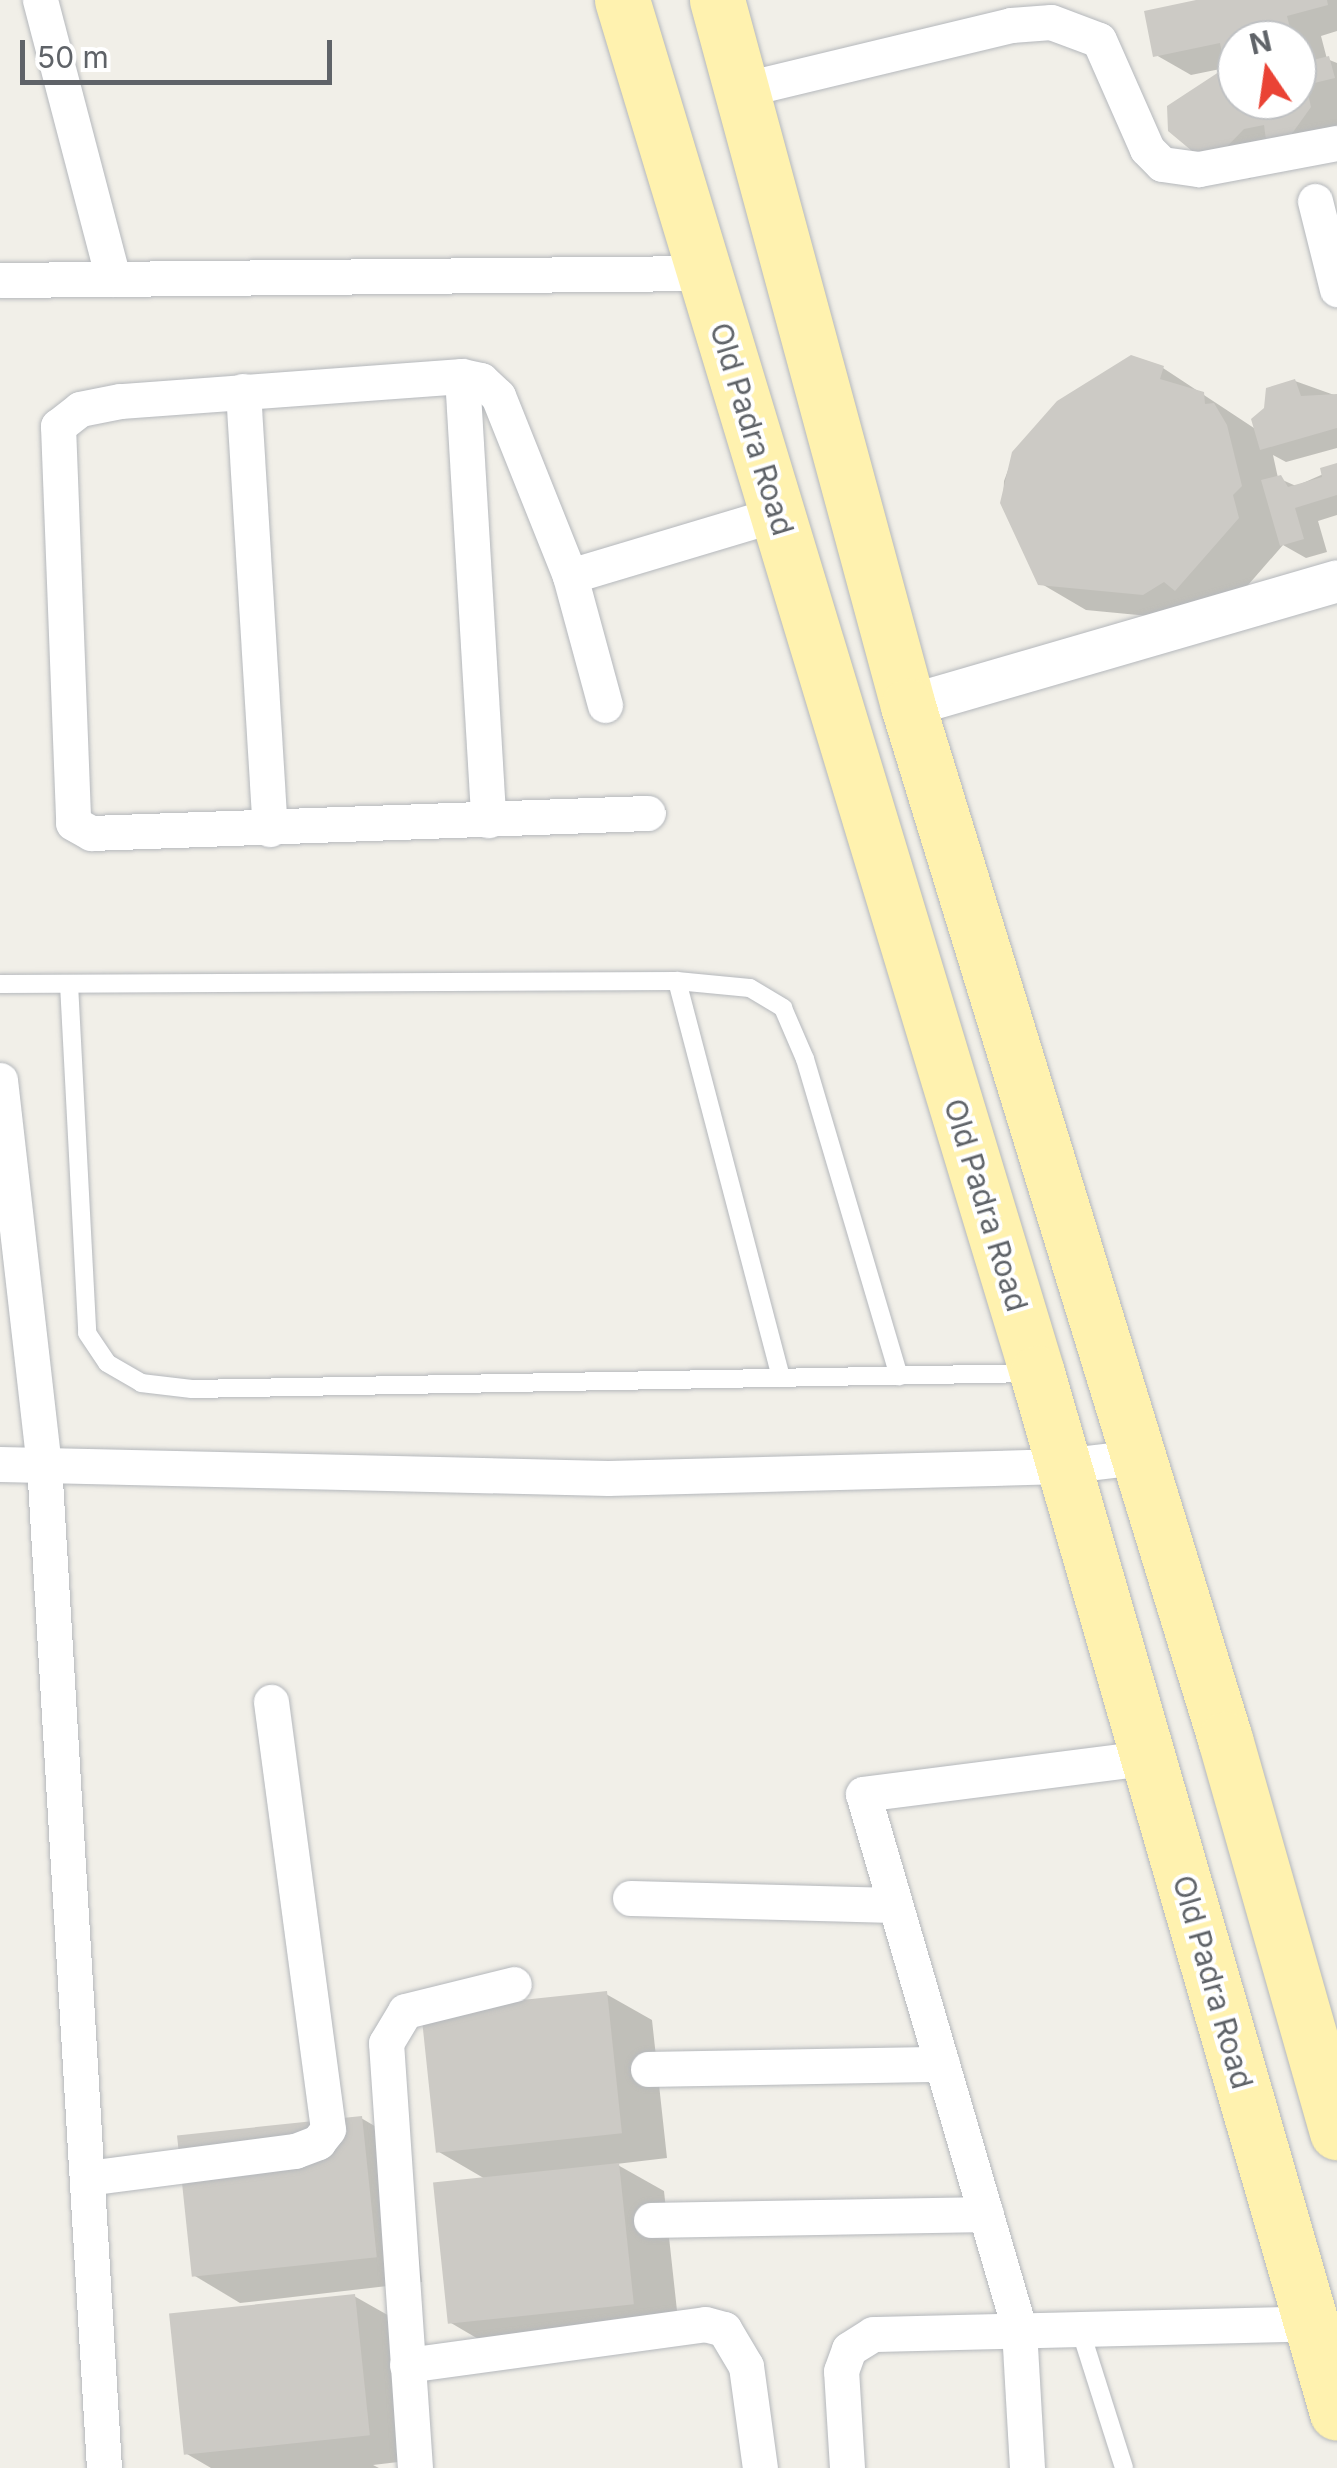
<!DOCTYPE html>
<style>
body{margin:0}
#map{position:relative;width:1337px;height:2468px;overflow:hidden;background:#f1efe8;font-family:Inter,sans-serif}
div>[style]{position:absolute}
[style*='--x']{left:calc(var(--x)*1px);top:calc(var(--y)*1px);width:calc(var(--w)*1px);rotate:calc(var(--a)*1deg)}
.shadow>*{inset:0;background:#0003}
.building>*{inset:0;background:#cccac5;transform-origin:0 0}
.roads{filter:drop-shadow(0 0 2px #b5b8bc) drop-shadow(0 0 2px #b5b8bc)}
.service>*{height:18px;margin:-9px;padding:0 9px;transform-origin:9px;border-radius:9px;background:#fff}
.minor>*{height:35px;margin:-17.5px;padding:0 17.5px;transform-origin:17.5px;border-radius:17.5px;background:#fff}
.tertiary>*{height:42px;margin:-21px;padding:0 21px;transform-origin:21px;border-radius:21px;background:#fff}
.primary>*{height:55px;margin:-27.5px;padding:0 27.5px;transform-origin:27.5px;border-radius:27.5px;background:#fff2af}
span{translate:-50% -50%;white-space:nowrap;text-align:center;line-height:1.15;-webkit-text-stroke:8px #fff;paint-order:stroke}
.street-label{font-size:30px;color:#5f6368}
.north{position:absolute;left:1217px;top:20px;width:100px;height:100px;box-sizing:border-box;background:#fff;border:2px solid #bfc1c3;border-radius:50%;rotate:347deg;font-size:28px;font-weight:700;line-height:40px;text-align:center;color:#5f6368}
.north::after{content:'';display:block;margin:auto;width:35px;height:45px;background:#ea4335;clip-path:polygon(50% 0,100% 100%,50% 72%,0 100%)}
.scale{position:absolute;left:20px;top:40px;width:312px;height:45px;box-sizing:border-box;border:5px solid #5f6368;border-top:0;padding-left:12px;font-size:30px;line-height:35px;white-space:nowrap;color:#5f6368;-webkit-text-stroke:8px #fff;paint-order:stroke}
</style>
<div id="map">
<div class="shadow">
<i style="clip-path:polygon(evenodd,1201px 0,1337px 0,1337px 31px,1321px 36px,1327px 59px,1337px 63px,1337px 140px,1280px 148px,1250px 179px,1199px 154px,1230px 67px,1191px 75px,1156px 55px,1201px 0,1237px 40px,1297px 40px,1297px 100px,1237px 100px,1237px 40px)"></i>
<i style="clip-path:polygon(1163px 368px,1257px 430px,1295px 381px,1337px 396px,1337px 448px,1286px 462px,1273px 455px,1278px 478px,1296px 486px,1337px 468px,1337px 515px,1318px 521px,1327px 552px,1306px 558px,1283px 545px,1222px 615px,1190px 620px,1086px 610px,1040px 583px,1003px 503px,1004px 481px,1014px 454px)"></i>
<i style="clip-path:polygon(606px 1994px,652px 2020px,667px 2158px,616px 2164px,664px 2191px,679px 2329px,497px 2350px,451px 2323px,487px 2180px,439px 2152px)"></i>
<i style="clip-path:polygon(361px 2118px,407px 2145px,422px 2282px,240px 2303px,195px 2276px)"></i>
<i style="clip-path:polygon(354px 2296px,400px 2322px,415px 2460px,373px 2465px,379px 2468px,211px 2468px,187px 2454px)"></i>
</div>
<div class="building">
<i style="clip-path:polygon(1196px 0,1327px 0,1328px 5px,1287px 16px,1293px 40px,1237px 40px,1237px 100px,1297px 100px,1297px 64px,1329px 56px,1335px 78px,1306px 85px,1311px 107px,1291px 135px,1266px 140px,1264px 125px,1244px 129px,1214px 160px,1198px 156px,1168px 131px,1167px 106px,1225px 68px,1220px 43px,1153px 57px,1144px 11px)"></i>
<i style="clip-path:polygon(1131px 355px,1164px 366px,1160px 379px,1204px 392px,1205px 404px,1214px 403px,1227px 425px,1242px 486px,1233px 495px,1239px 518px,1175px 591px,1164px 582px,1143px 595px,1038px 585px,1000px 503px,1012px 452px,1057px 401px)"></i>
<i style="clip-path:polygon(1295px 379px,1301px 396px,1337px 394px,1337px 428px,1260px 450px,1251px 419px,1264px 408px,1266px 388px)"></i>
<i style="clip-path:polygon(1337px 463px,1337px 495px,1295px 508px,1304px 539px,1280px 546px,1261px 480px,1281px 475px,1288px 487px,1322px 477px,1320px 468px)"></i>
<i style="left:607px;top:1991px;width:143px;height:187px;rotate:84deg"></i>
<i style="left:362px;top:2116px;width:142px;height:186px;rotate:84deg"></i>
<i style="left:619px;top:2163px;width:142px;height:187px;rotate:84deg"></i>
<i style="left:355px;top:2294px;width:142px;height:187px;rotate:84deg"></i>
</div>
<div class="roads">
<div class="service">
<i style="--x:677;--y:981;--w:410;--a:75.3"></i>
<i style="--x:0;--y:984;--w:677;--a:-0.25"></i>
<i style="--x:677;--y:981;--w:73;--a:5.5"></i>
<i style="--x:750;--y:988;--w:39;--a:31"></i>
<i style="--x:783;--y:1008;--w:56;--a:66.7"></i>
<i style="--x:805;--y:1059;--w:331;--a:73.5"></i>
<i style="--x:69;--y:984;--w:349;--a:87"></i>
<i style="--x:87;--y:1333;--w:36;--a:56"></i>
<i style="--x:107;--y:1363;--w:39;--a:30"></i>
<i style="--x:141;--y:1383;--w:51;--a:6.7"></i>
<i style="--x:192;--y:1389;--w:838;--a:-1.09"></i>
<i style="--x:1080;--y:2329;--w:146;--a:72.4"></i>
</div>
<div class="minor">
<i style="--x:40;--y:0;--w:288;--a:75.3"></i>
<i style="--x:741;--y:90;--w:278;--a:-13.5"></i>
<i style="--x:1011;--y:25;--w:40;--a:-4.3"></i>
<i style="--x:1051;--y:22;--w:51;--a:20.6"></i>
<i style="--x:1099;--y:40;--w:119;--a:66.2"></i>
<i style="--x:1147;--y:149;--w:21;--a:45"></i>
<i style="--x:1162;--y:164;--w:37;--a:8"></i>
<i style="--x:1199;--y:169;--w:140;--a:-10.7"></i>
<i style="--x:1315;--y:201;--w:91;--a:76"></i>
<i style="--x:0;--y:280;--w:705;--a:-0.57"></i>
<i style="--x:462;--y:376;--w:445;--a:86.6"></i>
<i style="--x:243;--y:391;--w:439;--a:86.5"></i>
<i style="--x:570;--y:576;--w:216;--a:-16.7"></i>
<i style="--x:605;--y:705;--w:134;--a:-105.2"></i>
<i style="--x:570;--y:576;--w:194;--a:-111.8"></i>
<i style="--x:498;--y:396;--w:23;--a:-137"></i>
<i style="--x:481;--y:380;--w:19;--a:-168"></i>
<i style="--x:462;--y:376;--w:343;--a:175.8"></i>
<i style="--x:120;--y:401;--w:41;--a:168.7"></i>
<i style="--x:80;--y:409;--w:28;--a:142"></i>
<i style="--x:58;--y:426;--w:397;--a:87.8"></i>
<i style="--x:73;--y:823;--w:21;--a:29"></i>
<i style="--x:91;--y:833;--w:557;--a:-2.06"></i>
<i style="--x:0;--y:1080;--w:387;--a:83.5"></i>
<i style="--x:44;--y:1464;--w:1006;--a:86.58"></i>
<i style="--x:0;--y:1464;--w:608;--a:1.32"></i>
<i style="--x:608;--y:1478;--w:454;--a:-1.5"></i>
<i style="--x:1062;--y:1466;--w:77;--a:-6.8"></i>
<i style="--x:630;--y:1898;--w:265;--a:1.5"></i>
<i style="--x:648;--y:2069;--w:294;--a:-1"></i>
<i style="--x:87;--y:2178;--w:210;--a:-7.4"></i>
<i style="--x:295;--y:2151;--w:25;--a:-21"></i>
<i style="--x:318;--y:2142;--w:16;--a:-52"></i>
<i style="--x:328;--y:2129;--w:431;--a:-97.6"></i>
<i style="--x:651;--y:2220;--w:335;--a:-1"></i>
<i style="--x:407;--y:2365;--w:301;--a:-7.8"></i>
<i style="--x:705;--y:2324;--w:20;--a:15"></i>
<i style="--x:724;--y:2329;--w:43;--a:59.3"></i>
<i style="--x:746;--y:2366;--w:103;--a:82.2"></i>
<i style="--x:415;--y:2468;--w:426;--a:-93.9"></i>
<i style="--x:386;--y:2043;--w:37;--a:-59"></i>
<i style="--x:405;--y:2011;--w:112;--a:-13.9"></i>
<i style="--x:847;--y:2468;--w:97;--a:-93.5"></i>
<i style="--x:841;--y:2371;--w:23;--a:-70"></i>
<i style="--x:849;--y:2349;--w:28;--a:-32"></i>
<i style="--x:873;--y:2334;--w:436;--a:-1.4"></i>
<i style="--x:1027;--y:2468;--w:140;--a:-93.3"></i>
<i style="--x:1019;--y:2328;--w:556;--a:-106.28"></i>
<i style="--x:863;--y:1794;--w:289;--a:-7.3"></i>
</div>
<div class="tertiary">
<i style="--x:908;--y:706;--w:447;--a:-16.2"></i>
</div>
<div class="primary">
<i style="--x:622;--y:0;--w:1434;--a:73.18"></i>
<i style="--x:1037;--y:1373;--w:1082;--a:73.91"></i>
<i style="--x:717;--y:0;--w:731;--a:74.86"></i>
<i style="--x:908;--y:706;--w:1081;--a:72.94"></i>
<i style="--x:1225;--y:1739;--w:409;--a:74.1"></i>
</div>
</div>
<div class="street-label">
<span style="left:752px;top:429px;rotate:73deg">Old Padra Road</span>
<span style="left:986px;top:1205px;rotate:73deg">Old Padra Road</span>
<span style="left:1213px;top:1982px;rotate:74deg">Old Padra Road</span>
</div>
<div class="north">N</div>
<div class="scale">50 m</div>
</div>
